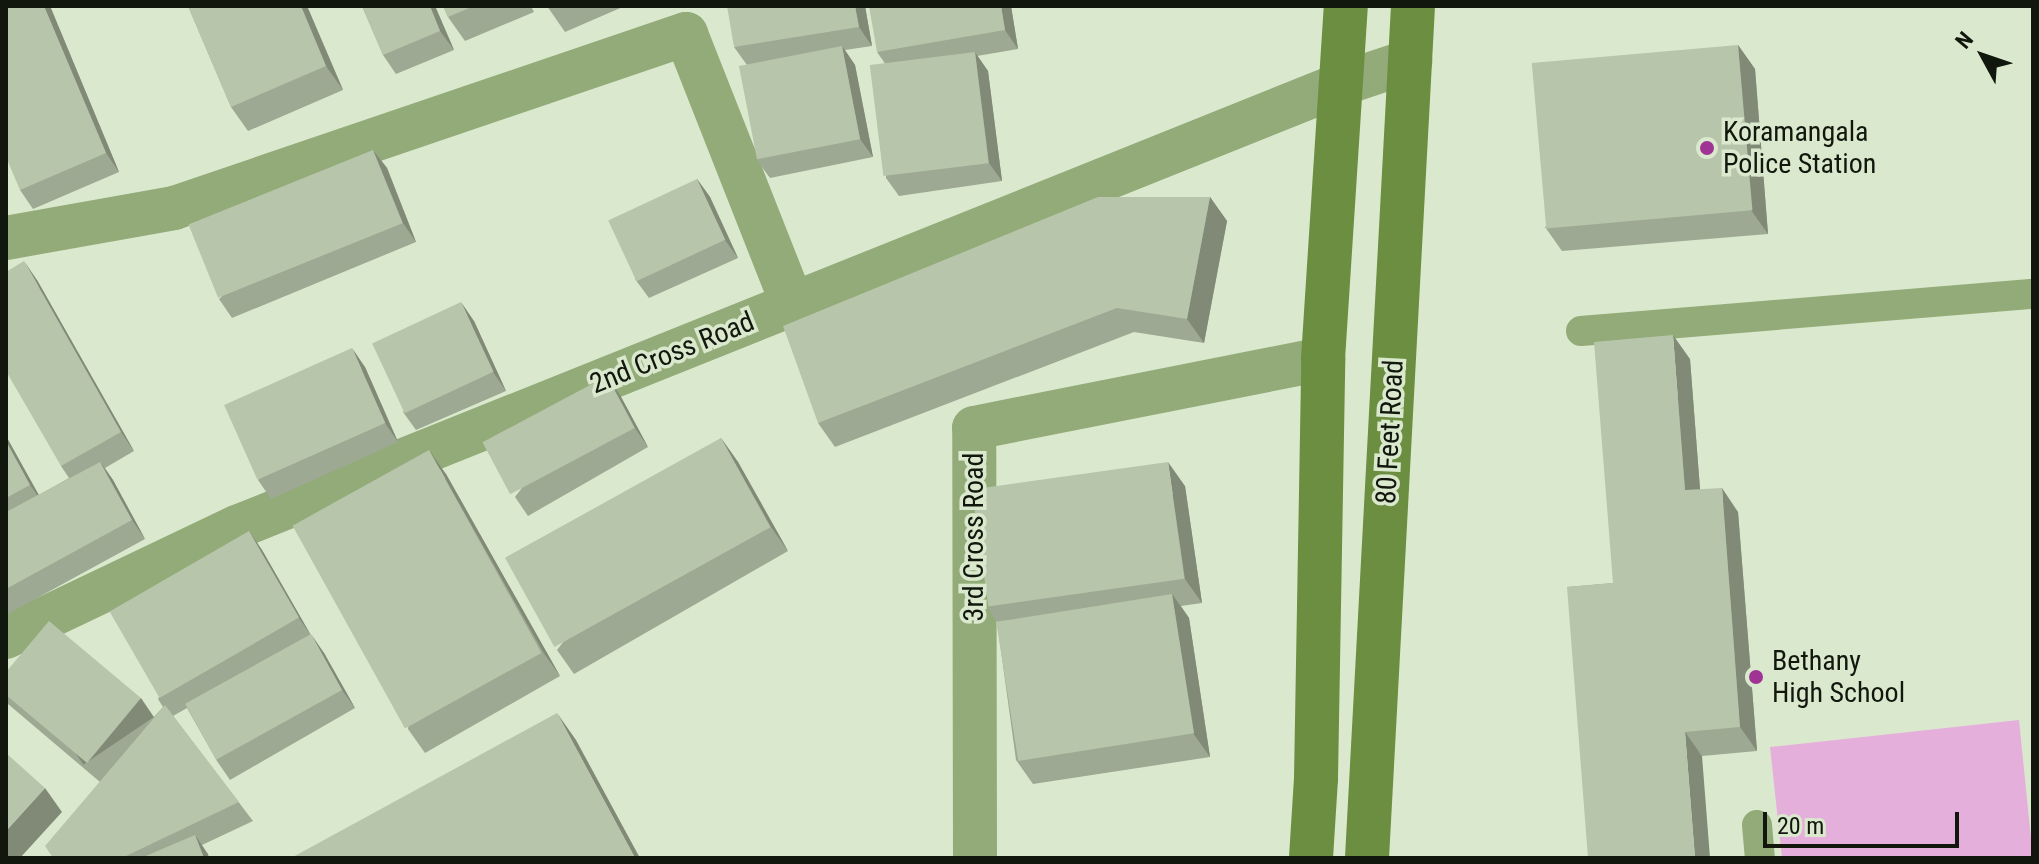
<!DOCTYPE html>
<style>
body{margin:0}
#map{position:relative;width:2039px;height:864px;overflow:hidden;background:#dae9cd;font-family:"Roboto Condensed",sans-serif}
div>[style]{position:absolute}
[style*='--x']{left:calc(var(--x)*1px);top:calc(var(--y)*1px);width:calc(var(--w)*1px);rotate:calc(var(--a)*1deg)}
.green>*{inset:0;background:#e5afdc}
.lane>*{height:30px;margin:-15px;padding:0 15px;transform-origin:15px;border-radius:15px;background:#92ab79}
.street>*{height:44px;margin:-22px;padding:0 22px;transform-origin:22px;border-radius:22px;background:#92ab79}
.secondary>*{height:44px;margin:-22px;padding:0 22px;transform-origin:22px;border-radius:22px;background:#6b8e41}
.wall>*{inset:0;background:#9da992}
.shaded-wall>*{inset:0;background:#808a77;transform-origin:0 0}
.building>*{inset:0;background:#b7c5aa;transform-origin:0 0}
.dots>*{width:22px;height:22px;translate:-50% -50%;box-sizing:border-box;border:4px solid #dae9cd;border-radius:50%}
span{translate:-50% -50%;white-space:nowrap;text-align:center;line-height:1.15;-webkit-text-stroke:7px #dae9cd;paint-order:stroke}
.poi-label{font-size:28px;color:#12170e}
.left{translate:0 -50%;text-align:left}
.street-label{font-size:28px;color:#12170e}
.frame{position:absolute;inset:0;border:8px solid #12170e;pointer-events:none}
.north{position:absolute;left:1943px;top:16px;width:80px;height:80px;-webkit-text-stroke:6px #dae9cd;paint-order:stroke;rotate:310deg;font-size:22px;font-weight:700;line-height:32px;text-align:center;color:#12170e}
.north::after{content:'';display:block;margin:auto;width:28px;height:36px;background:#12170e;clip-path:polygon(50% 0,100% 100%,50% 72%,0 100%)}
.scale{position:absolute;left:1763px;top:812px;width:196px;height:36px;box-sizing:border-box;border:4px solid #12170e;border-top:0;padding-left:10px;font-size:24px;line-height:28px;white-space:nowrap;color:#12170e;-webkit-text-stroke:6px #dae9cd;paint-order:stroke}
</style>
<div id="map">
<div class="green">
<i style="clip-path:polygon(2019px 720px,2033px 858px,1782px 858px,1770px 747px)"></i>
</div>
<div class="lane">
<i style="--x:1581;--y:331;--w:454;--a:-4.7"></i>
<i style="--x:1757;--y:825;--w:33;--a:85"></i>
</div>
<div class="street">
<i style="--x:6;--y:238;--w:171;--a:-10.1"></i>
<i style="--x:174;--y:208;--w:541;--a:-18.77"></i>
<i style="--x:686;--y:34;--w:291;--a:68.5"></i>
<i style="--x:6;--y:637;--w:256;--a:-25.5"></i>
<i style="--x:237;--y:527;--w:1193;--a:-21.85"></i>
<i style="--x:1344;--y:83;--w:70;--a:-18.4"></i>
<i style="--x:975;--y:858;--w:430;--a:-90.1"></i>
<i style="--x:974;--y:428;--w:356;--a:-11.2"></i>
</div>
<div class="secondary">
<i style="--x:1311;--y:858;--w:80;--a:-86.4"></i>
<i style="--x:1316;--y:778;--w:419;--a:-89"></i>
<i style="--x:1323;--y:359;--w:354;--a:-86.3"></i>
<i style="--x:1367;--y:858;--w:853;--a:-86.91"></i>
</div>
<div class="wall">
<i style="clip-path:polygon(6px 6px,50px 6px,119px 172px,33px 209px,20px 190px)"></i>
<i style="clip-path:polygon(188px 6px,307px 6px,343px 90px,248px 131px,231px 107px)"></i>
<i style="clip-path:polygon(362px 6px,435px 6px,454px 50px,396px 74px,383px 55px)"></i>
<i style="clip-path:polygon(443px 6px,531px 6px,534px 12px,465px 41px,448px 17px)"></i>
<i style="clip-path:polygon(547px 6px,625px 6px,565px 32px)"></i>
<i style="clip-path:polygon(865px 6px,872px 46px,845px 50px,855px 65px,873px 157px,770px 178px,756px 159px,747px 65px,734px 47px)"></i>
<i style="clip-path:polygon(1011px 6px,1018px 49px,977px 56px,988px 71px,1002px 181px,899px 196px,886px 178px,886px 65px,877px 52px)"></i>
<i style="clip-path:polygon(1738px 45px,1755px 69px,1768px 234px,1562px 251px,1545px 227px)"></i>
<i style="clip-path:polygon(373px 150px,387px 168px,416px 242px,232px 318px,219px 299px)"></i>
<i style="clip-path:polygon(697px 179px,710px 197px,738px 258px,649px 298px,635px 279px)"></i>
<i style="clip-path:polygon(1210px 197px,1227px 221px,1204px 343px,1134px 332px,835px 447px,818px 423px)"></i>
<i style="clip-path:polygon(37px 280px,134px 451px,105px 468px,113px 480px,145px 539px,6px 615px,6px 436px,39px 495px,69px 478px,61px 466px)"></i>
<i style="clip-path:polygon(474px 321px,506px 391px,416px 430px,403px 412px)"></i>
<i style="clip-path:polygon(1690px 359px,1700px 489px,1738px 512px,1757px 751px,1702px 756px,1567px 587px,1613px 583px)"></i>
<i style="clip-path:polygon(365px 367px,398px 442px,271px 499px,258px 480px)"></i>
<i style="clip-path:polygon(607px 376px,620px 395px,648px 447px,528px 516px,515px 497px)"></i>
<i style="clip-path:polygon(721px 438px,738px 462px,788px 551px,574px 674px,557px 650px)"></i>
<i style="clip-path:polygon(446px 474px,560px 676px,425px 753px,408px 729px)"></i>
<i style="clip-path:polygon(1185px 486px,1202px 603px,1181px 606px,1189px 618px,1210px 757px,1033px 784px,1016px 760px,997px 622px,988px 609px)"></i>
<i style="clip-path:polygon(249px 531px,262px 550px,310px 634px,324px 653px,355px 708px,230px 780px,217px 761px,187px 708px,173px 716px,253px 821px,202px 845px,209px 858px,53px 858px,100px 782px,8px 704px,6px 702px,6px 672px,154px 717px,163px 707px,158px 699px)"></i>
</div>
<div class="shaded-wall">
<i style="clip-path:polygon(44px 6px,50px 6px,119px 172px,106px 153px)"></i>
<i style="clip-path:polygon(301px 6px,307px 6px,343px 90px,326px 66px)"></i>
<i style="clip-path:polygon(430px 6px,435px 6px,454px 50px,440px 31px)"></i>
<i style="clip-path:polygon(855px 6px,865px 6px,872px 46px,859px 27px)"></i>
<i style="clip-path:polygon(1001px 6px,1011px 6px,1018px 49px,1005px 30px)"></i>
<i style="clip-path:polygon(1738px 45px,1755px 69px,1768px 234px,1751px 210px)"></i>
<i style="clip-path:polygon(842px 46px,855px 65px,873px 157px,860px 139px)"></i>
<i style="clip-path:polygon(975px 52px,988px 71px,1002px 181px,989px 163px)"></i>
<i style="clip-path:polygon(373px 150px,387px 168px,416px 242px,403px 223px)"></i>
<i style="clip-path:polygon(697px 179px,710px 197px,738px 258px,725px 240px)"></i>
<i style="clip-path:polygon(1210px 197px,1227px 221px,1204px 343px,1187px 319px)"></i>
<i style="clip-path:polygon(24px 261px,37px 280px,134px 451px,121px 432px)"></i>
<i style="clip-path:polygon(461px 302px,474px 321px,506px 391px,493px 372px)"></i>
<i style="clip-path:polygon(1673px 335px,1690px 359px,1702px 515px,1685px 490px)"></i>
<i style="clip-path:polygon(352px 348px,365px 367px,398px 442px,385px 423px)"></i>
<i style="clip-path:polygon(607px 376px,620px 395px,648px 447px,635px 428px)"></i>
<i style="clip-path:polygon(6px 436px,43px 503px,30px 485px,6px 441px)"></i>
<i style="clip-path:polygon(721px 438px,738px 462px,788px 551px,771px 527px)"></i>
<i style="clip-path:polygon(429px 450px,446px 474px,560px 676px,543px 652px)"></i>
<i style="clip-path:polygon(100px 462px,113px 480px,145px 539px,132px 520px)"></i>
<i style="clip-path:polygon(1168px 462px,1185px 486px,1202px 603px,1185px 579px)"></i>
<i style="clip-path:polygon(1722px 488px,1738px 512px,1757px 751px,1740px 727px)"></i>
<i style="clip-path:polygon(249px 531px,262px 550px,312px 637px,299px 618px)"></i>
<i style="clip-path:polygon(1172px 594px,1189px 618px,1210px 757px,1193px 733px)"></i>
<i style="clip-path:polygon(311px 634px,324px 653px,355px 708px,342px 690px)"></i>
<i style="left:141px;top:698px;width:23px;height:85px;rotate:56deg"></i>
<i style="clip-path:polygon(557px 713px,576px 740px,640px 858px,635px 858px)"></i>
<i style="clip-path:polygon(1685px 732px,1702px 756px,1710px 858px,1695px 858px)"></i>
<i style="clip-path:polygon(45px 788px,62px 812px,20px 858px,6px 858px,6px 831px)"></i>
<i style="clip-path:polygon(195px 835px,208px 854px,209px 858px,204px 858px)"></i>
</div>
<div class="building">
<i style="clip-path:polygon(6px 6px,44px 6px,106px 153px,20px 190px,6px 157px)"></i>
<i style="clip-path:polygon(188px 6px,301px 6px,326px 66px,231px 107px)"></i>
<i style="clip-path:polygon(362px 6px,430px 6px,440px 31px,383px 55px)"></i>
<i style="clip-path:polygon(443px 6px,474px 6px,448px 17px)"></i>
<i style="clip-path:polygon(727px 6px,855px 6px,859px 27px,734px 47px)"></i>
<i style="clip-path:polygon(869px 6px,1001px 6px,1005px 30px,877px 52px)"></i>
<i style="left:1738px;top:45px;width:166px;height:207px;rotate:85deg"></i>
<i style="left:842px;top:46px;width:95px;height:105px;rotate:79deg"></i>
<i style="left:975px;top:52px;width:112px;height:106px;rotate:83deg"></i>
<i style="left:373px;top:150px;width:79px;height:199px;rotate:68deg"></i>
<i style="left:697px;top:179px;width:67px;height:98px;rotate:65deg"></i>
<i style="clip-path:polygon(1098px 197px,1210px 197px,1187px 319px,1117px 308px,818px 423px,783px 326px)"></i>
<i style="clip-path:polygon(24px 261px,121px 432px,61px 466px,6px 371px,6px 272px)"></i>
<i style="left:461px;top:302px;width:77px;height:98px;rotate:65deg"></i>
<i style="clip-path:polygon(1673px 335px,1685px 490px,1722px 488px,1740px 727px,1685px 732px,1695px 858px,1588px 858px,1567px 587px,1613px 583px,1594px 342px)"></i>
<i style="left:352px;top:348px;width:82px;height:140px;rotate:66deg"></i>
<i style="left:607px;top:376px;width:59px;height:141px;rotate:62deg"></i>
<i style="left:721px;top:438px;width:102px;height:247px;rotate:61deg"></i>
<i style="clip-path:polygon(6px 441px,30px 485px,6px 498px)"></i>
<i style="left:429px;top:450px;width:232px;height:156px;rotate:61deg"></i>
<i style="clip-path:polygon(100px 462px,132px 520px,6px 589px,6px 512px)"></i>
<i style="left:1168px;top:462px;width:118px;height:198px;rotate:82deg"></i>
<i style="left:249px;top:531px;width:100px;height:161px;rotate:60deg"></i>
<i style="left:1172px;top:594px;width:141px;height:178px;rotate:81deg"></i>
<i style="clip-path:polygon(49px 621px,141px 698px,87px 763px,6px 695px,6px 672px)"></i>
<i style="left:311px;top:634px;width:64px;height:144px;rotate:61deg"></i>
<i style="clip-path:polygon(165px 705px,239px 802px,122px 858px,53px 858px,45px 846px)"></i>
<i style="clip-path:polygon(557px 713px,635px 858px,291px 858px)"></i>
<i style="clip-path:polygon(6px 753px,45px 788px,6px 831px)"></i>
<i style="clip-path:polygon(195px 835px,204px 858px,141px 858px)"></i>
</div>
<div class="dots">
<i style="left:1707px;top:148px;background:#9f3494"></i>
<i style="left:1756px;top:677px;background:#9f3494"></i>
</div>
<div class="poi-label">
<span class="left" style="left:1723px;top:148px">Koramangala<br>Police Station</span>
<span class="left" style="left:1772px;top:677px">Bethany<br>High School</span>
</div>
<div class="street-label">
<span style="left:672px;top:353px;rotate:-22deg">2nd Cross Road</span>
<span style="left:1390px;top:432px;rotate:-87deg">80 Feet Road</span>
<span style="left:974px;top:537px;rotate:-90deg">3rd Cross Road</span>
</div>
<div class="frame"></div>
<div class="north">N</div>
<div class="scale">20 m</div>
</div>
